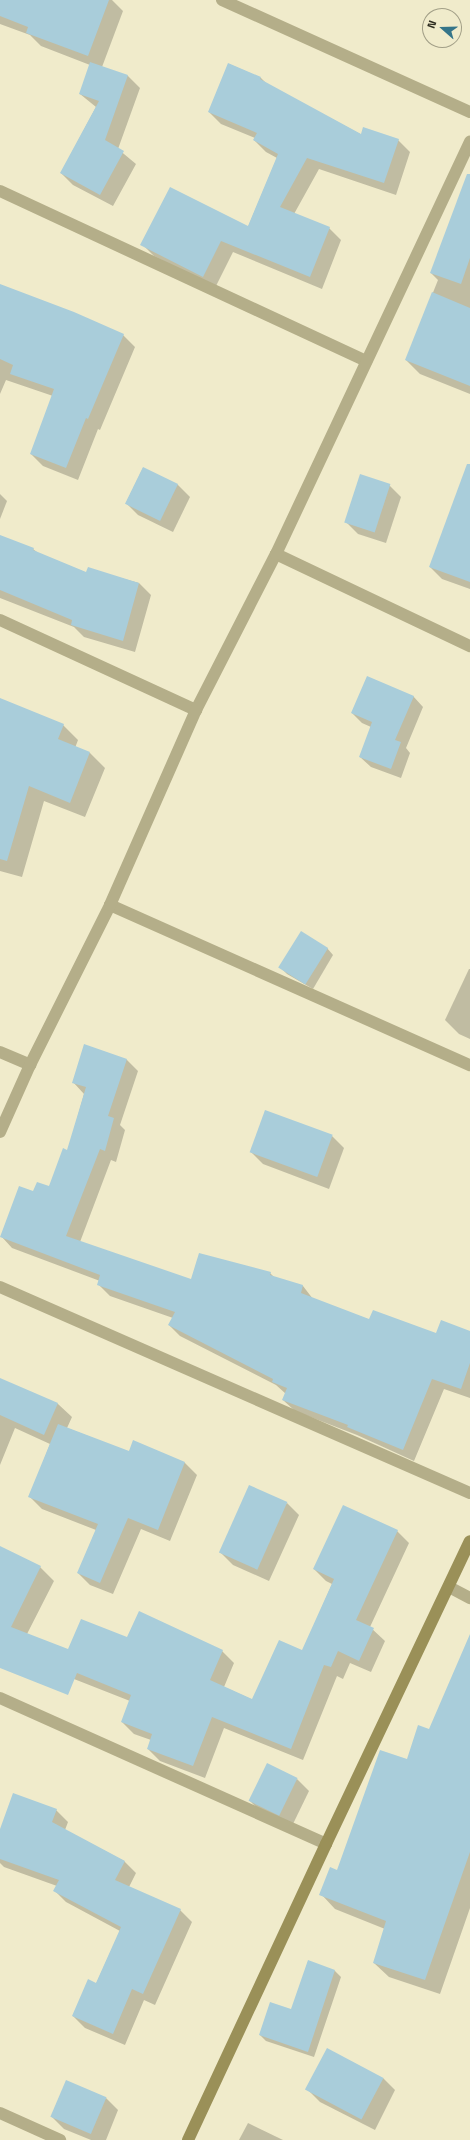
<!DOCTYPE html>
<style>
body{margin:0}
#map{position:relative;width:470px;height:2140px;overflow:hidden;background:#f0ebcb;font-family:"Titillium Web",sans-serif}
div>[style]{position:absolute}
[style*='--x']{left:calc(var(--x)*1px);top:calc(var(--y)*1px);width:calc(var(--w)*1px);rotate:calc(var(--a)*1deg)}
.shadow>*{inset:0;background:#0003}
.building>*{inset:0;background:#a9cdda;transform-origin:0 0}
.street>*{height:12px;margin:-6px;padding:0 6px;transform-origin:6px;border-radius:6px;background:#b4ae89}
.secondary>*{height:12px;margin:-6px;padding:0 6px;transform-origin:6px;border-radius:6px;background:#9a9058}
span{translate:-50% -50%;white-space:nowrap;text-align:center;line-height:1.15;-webkit-text-stroke:3px #f0ebcb;paint-order:stroke}
.north{position:absolute;left:422px;top:8px;width:40px;height:40px;box-sizing:border-box;background:#f0ebcb;border:1px solid #a29f87;border-radius:50%;rotate:290deg;font-size:11px;font-weight:700;line-height:16px;text-align:center;color:#2e2d21}
.north::after{content:'';display:block;margin:auto;width:14px;height:18px;background:#357589;clip-path:polygon(50% 0,100% 100%,50% 72%,0 100%)}
</style>
<div id="map">
<div class="shadow">
<i style="clip-path:polygon(0 0,112px 0,123px 11px,102px 67px,128px 76px,140px 88px,118px 149px,136px 164px,113px 206px,73px 185px,61px 173px,96px 107px,80px 94px,90px 65px,41px 46px,30px 35px,0 24px)"></i>
<i style="clip-path:polygon(229px 64px,261px 78px,268px 85px,362px 135px,398px 140px,410px 152px,396px 195px,319px 169px,294px 214px,329px 228px,341px 240px,322px 289px,233px 252px,215px 288px,154px 256px,142px 244px,248px 227px,277px 158px,266px 152px,254px 140px,255px 138px,221px 124px,209px 112px)"></i>
<i style="clip-path:polygon(470px 229px,470px 394px,420px 374px,406px 360px,438px 280px,431px 273px)"></i>
<i style="clip-path:polygon(0 285px,123px 335px,135px 347px,100px 430px,98px 429px,78px 480px,43px 466px,31px 454px,53px 396px,6px 380px,0 394px)"></i>
<i style="clip-path:polygon(143px 468px,178px 485px,190px 497px,173px 532px,138px 515px,126px 503px)"></i>
<i style="clip-path:polygon(389px 485px,401px 497px,386px 543px,358px 534px,346px 522px)"></i>
<i style="clip-path:polygon(0 494px,7px 501px,0 519px)"></i>
<i style="clip-path:polygon(470px 515px,470px 589px,442px 579px,430px 567px)"></i>
<i style="clip-path:polygon(0 536px,33px 549px,38px 553px,87px 573px,88px 569px,139px 583px,151px 595px,135px 652px,84px 637px,74px 627px,0 598px)"></i>
<i style="clip-path:polygon(413px 696px,423px 707px,406px 748px,410px 753px,401px 778px,371px 767px,360px 757px,371px 727px,362px 723px,352px 713px)"></i>
<i style="clip-path:polygon(0 707px,63px 725px,78px 740px,75px 748px,90px 753px,105px 768px,85px 817px,44px 801px,22px 877px,0 871px)"></i>
<i style="clip-path:polygon(327px 948px,333px 955px,313px 989px,287px 974px,281px 968px)"></i>
<i style="clip-path:polygon(469px 969px,470px 969px,470px 1039px,459px 1034px,445px 1020px)"></i>
<i style="clip-path:polygon(85px 1046px,127px 1060px,138px 1071px,120px 1125px,125px 1130px,116px 1162px,111px 1160px,80px 1242px,192px 1281px,270px 1273px,275px 1278px,303px 1286px,313px 1299px,370px 1320px,437px 1334px,470px 1332px,470px 1398px,444px 1389px,414px 1461px,357px 1435px,295px 1411px,283px 1400px,286px 1394px,276px 1385px,180px 1336px,169px 1325px,173px 1318px,110px 1296px,98px 1284px,100px 1281px,12px 1248px,1px 1236px,33px 1192px,49px 1187px,68px 1151px,84px 1094px,73px 1082px)"></i>
<i style="clip-path:polygon(332px 1136px,344px 1148px,329px 1189px,263px 1164px,251px 1152px)"></i>
<i style="clip-path:polygon(0 1380px,58px 1404px,72px 1417px,67px 1428px,129px 1452px,134px 1442px,185px 1463px,197px 1475px,170px 1541px,141px 1529px,113px 1594px,90px 1585px,78px 1573px,96px 1530px,42px 1509px,30px 1497px,50px 1444px,15px 1428px,0 1465px)"></i>
<i style="clip-path:polygon(287px 1503px,299px 1515px,269px 1581px,233px 1565px,221px 1553px)"></i>
<i style="clip-path:polygon(397px 1531px,409px 1543px,370px 1627px,385px 1641px,371px 1672px,350px 1663px,343px 1679px,337px 1676px,303px 1760px,224px 1728px,205px 1778px,160px 1761px,148px 1749px,151px 1740px,134px 1734px,122px 1722px,130px 1701px,74px 1679px,62px 1667px,127px 1638px,222px 1651px,234px 1663px,224px 1687px,253px 1700px,303px 1651px,332px 1584px,326px 1581px,314px 1569px)"></i>
<i style="clip-path:polygon(0 1547px,40px 1567px,54px 1581px,27px 1634px,54px 1653px,39px 1683px,0 1664px)"></i>
<i style="clip-path:polygon(470px 1659px,470px 1908px,440px 1994px,389px 1977px,374px 1963px,385px 1929px,335px 1909px,321px 1894px,338px 1871px,407px 1761px,430px 1730px)"></i>
<i style="clip-path:polygon(297px 1779px,309px 1791px,292px 1826px,262px 1813px,250px 1801px)"></i>
<i style="clip-path:polygon(56px 1810px,68px 1822px,65px 1830px,124px 1861px,136px 1873px,129px 1887px,180px 1910px,192px 1922px,155px 2005px,144px 2000px,125px 2045px,85px 2028px,73px 2016px,96px 1984px,120px 1931px,66px 1902px,54px 1890px,57px 1886px,4px 1867px,0 1863px,0 1832px)"></i>
<i style="clip-path:polygon(308px 1962px,335px 1971px,341px 1977px,314px 2057px,266px 2041px,260px 2035px,292px 2011px)"></i>
<i style="clip-path:polygon(383px 2078px,395px 2090px,375px 2130px,320px 2102px,308px 2090px)"></i>
<i style="clip-path:polygon(106px 2098px,118px 2110px,106px 2140px,91px 2140px,64px 2129px,52px 2117px)"></i>
<i style="clip-path:polygon(248px 2123px,283px 2140px,239px 2140px)"></i>
</div>
<div class="building">
<i style="clip-path:polygon(0 0,109px 0,88px 56px,26px 33px,28px 27px,0 16px)"></i>
<i style="clip-path:polygon(90px 62px,128px 75px,105px 140px,124px 151px,100px 195px,60px 173px,99px 101px,79px 94px)"></i>
<i style="clip-path:polygon(228px 63px,261px 77px,260px 79px,361px 134px,363px 127px,399px 139px,384px 183px,307px 158px,280px 207px,330px 227px,310px 277px,221px 241px,203px 277px,140px 245px,170px 187px,248px 226px,278px 154px,253px 140px,257px 133px,208px 112px)"></i>
<i style="clip-path:polygon(467px 174px,470px 174px,470px 258px,461px 284px,430px 273px)"></i>
<i style="clip-path:polygon(0 284px,74px 312px,124px 334px,88px 419px,86px 418px,66px 468px,30px 454px,54px 389px,10px 374px,13px 365px,0 359px)"></i>
<i style="clip-path:polygon(432px 292px,470px 308px,470px 386px,405px 360px)"></i>
<i style="clip-path:polygon(467px 464px,470px 464px,470px 582px,429px 567px)"></i>
<i style="left:143px;top:467px;width:39px;height:41px;rotate:26deg"></i>
<i style="left:360px;top:474px;width:32px;height:51px;rotate:18deg"></i>
<i style="clip-path:polygon(0 535px,34px 548px,33px 550px,86px 572px,88px 567px,139px 583px,123px 641px,71px 625px,72px 620px,0 590px)"></i>
<i style="clip-path:polygon(367px 676px,414px 696px,395px 740px,401px 742px,391px 769px,359px 757px,372px 722px,351px 713px)"></i>
<i style="clip-path:polygon(0 698px,64px 724px,58px 739px,90px 752px,70px 803px,29px 786px,7px 861px,0 859px)"></i>
<i style="left:301px;top:931px;width:32px;height:43px;rotate:32deg"></i>
<i style="clip-path:polygon(84px 1044px,127px 1059px,108px 1116px,114px 1118px,105px 1151px,100px 1149px,66px 1236px,191px 1279px,199px 1253px,271px 1272px,270px 1275px,303px 1285px,301px 1293px,369px 1319px,373px 1310px,436px 1333px,441px 1320px,470px 1331px,470px 1363px,461px 1389px,432px 1379px,403px 1450px,347px 1427px,348px 1425px,282px 1400px,287px 1388px,272px 1382px,273px 1379px,168px 1325px,175px 1312px,97px 1285px,100px 1275px,0 1237px,19px 1186px,33px 1191px,37px 1182px,49px 1186px,63px 1148px,67px 1150px,86px 1087px,72px 1083px)"></i>
<i style="left:265px;top:1110px;width:72px;height:45px;rotate:20deg"></i>
<i style="clip-path:polygon(0 1378px,58px 1403px,44px 1435px,0 1415px)"></i>
<i style="clip-path:polygon(58px 1424px,129px 1451px,133px 1440px,185px 1462px,158px 1530px,128px 1518px,100px 1583px,77px 1573px,98px 1524px,28px 1497px)"></i>
<i style="left:249px;top:1485px;width:42px;height:74px;rotate:24deg"></i>
<i style="clip-path:polygon(343px 1505px,398px 1530px,356px 1620px,374px 1628px,359px 1661px,338px 1651px,331px 1667px,324px 1665px,291px 1749px,212px 1717px,193px 1766px,147px 1749px,152px 1734px,121px 1722px,131px 1695px,77px 1673px,68px 1695px,0 1668px,0 1546px,41px 1566px,11px 1627px,68px 1649px,81px 1619px,127px 1637px,139px 1611px,223px 1650px,210px 1680px,252px 1699px,279px 1640px,302px 1650px,334px 1579px,313px 1569px)"></i>
<i style="clip-path:polygon(470px 1634px,470px 1852px,425px 1980px,373px 1963px,386px 1921px,319px 1895px,330px 1867px,337px 1870px,380px 1750px,407px 1759px,418px 1725px,429px 1729px)"></i>
<i style="left:267px;top:1763px;width:34px;height:42px;rotate:26deg"></i>
<i style="clip-path:polygon(13px 1793px,57px 1809px,52px 1822px,125px 1861px,115px 1880px,181px 1909px,143px 1994px,132px 1989px,113px 2034px,72px 2016px,88px 1979px,96px 1983px,121px 1927px,53px 1891px,59px 1880px,0 1859px,0 1829px)"></i>
<i style="clip-path:polygon(308px 1960px,335px 1970px,308px 2052px,259px 2035px,270px 2002px,291px 2009px)"></i>
<i style="left:327px;top:2048px;width:64px;height:47px;rotate:28deg"></i>
<i style="left:66px;top:2080px;width:44px;height:40px;rotate:23deg"></i>
</div>
<div class="street">
<i style="--x:222;--y:0;--w:272;--a:24.3"></i>
<i style="--x:0;--y:191;--w:404;--a:24.9"></i>
<i style="--x:276;--y:554;--w:215;--a:25.4"></i>
<i style="--x:0;--y:620;--w:216;--a:24.7"></i>
<i style="--x:110;--y:905;--w:394;--a:24"></i>
<i style="--x:0;--y:1052;--w:33;--a:23"></i>
<i style="--x:0;--y:1132;--w:73;--a:-65.9"></i>
<i style="--x:30;--y:1065;--w:179;--a:-63.4"></i>
<i style="--x:110;--y:905;--w:213;--a:-66.2"></i>
<i style="--x:196;--y:710;--w:175;--a:-62.9"></i>
<i style="--x:276;--y:554;--w:456;--a:-64.8"></i>
<i style="--x:0;--y:1287;--w:513;--a:23.67"></i>
<i style="--x:449;--y:1587;--w:24;--a:28"></i>
<i style="--x:0;--y:1698;--w:357;--a:24.1"></i>
<i style="--x:0;--y:2113;--w:66;--a:24.2"></i>
</div>
<div class="secondary">
<i style="--x:188;--y:2140;--w:327;--a:-65"></i>
<i style="--x:326;--y:1844;--w:335;--a:-64.6"></i>
</div>
<div class="north">N</div>
</div>
